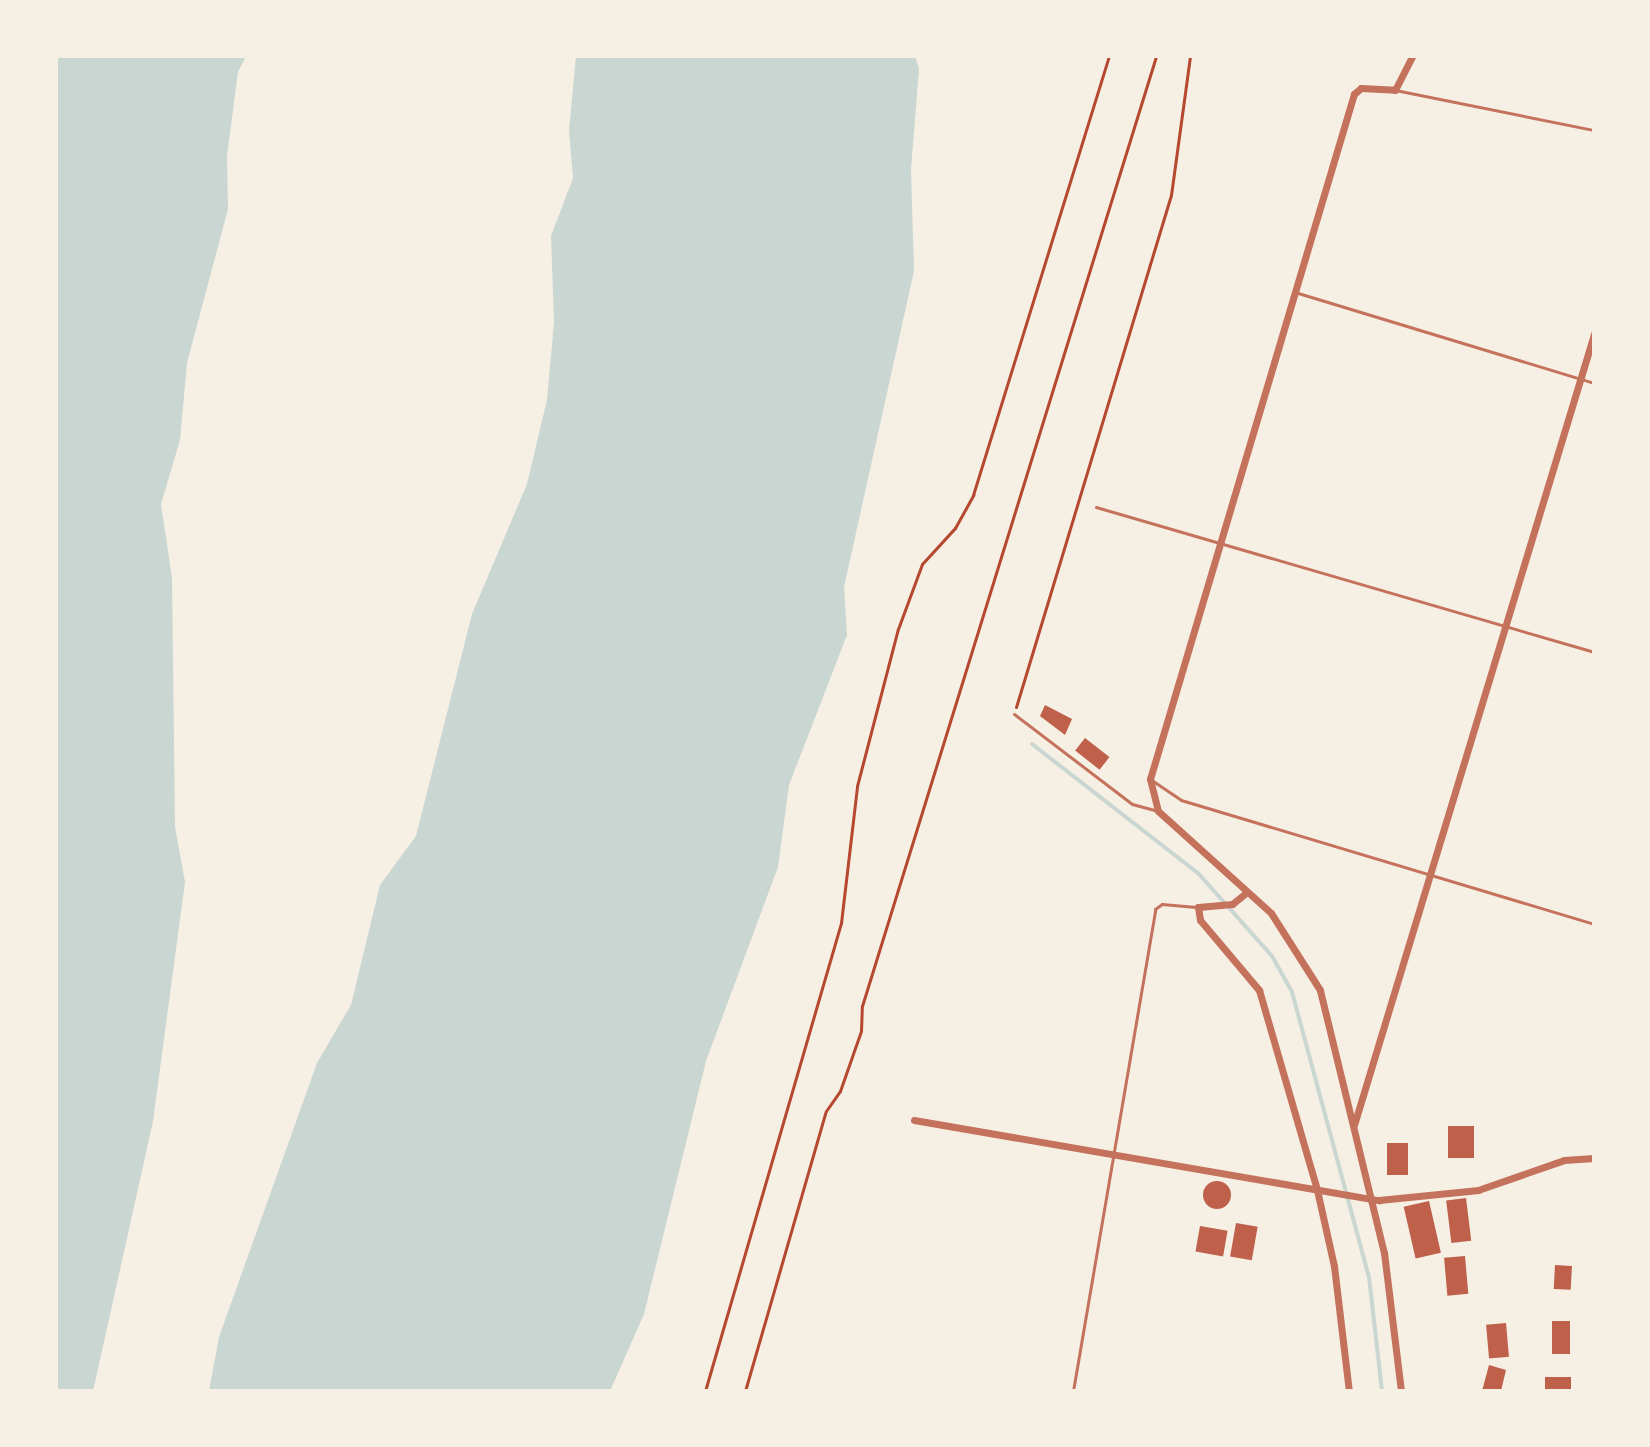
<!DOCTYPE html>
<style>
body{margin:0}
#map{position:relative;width:1650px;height:1447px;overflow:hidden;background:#f6efe4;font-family:"PT Sans Narrow",sans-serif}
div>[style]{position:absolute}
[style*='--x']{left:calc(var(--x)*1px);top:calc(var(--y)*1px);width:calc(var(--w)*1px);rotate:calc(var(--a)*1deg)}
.water>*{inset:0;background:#c9d6d2}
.stream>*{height:4px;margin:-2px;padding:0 2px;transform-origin:2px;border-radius:2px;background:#c9d6d2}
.building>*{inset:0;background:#bf614a;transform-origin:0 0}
.round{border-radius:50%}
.path>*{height:3px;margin:-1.5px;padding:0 1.5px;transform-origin:1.5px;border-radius:1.5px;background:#b5482f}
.service>*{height:3px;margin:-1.5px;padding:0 1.5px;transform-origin:1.5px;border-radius:1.5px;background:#c5725c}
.minor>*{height:7px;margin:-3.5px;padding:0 3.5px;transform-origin:3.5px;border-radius:3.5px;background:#c5725c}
span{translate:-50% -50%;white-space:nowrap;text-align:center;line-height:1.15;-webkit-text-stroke:7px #f6efe4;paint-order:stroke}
.frame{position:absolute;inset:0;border:58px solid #f6efe4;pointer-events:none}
</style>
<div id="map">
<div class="water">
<i style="clip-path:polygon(56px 56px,246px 56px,238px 72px,227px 156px,228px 209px,187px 363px,180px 440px,161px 504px,172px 578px,175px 827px,185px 882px,153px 1121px,93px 1391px,56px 1391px)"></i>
<i style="clip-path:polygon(576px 56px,915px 56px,919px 69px,911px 169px,914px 271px,844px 587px,847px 635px,789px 785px,778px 867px,706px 1061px,644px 1314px,610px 1391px,209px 1391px,219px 1337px,317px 1063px,351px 1005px,380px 885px,416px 836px,472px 614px,527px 484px,547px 400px,554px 322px,551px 236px,573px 178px,569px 131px)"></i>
</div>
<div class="stream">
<i style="--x:1032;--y:744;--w:210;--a:37.9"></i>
<i style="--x:1198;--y:873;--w:111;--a:48.3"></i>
<i style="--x:1272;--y:956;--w:41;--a:60.9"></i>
<i style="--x:1292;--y:992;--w:295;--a:74.9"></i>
<i style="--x:1369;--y:1277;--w:115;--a:83.5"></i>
</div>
<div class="building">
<i style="clip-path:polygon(1045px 705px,1072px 719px,1065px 735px,1040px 716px)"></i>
<i style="left:1085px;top:738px;width:31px;height:16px;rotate:38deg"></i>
<i style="left:1448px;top:1126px;width:26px;height:32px"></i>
<i style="left:1387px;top:1143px;width:21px;height:32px"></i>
<i class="round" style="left:1203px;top:1181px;width:28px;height:28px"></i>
<i style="left:1466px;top:1198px;width:43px;height:20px;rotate:83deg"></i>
<i style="left:1429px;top:1201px;width:53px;height:26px;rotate:77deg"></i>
<i style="left:1236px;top:1223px;width:22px;height:34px;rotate:10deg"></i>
<i style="left:1200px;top:1226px;width:28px;height:26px;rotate:10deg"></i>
<i style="left:1465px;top:1256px;width:38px;height:21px;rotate:85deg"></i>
<i style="left:1555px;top:1265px;width:17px;height:24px;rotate:3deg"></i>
<i style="left:1552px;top:1321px;width:18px;height:33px"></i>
<i style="left:1506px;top:1323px;width:34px;height:20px;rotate:85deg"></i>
<i style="clip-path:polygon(1489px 1365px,1506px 1370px,1501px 1391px,1482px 1391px)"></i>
<i style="left:1545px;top:1377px;width:26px;height:14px"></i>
</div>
<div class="path">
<i style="--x:1016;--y:707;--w:535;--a:-73.16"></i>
<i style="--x:1171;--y:195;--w:140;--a:-82.2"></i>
<i style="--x:705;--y:1391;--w:487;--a:-73.8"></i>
<i style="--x:841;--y:923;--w:138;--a:-83.3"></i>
<i style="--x:857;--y:786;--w:162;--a:-75.4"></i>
<i style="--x:898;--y:629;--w:69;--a:-69.7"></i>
<i style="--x:922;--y:564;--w:49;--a:-47.5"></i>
<i style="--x:955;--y:528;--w:38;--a:-61"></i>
<i style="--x:973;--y:495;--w:460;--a:-72.8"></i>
<i style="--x:745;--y:1391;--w:291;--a:-73.9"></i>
<i style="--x:826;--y:1111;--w:24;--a:-55"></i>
<i style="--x:840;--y:1091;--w:64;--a:-70.7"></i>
<i style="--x:861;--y:1031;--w:25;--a:-88"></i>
<i style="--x:862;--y:1006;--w:994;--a:-72.8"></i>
</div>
<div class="service">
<i style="--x:1395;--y:90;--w:203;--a:11.4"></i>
<i style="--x:1298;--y:293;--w:309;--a:16.9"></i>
<i style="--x:1096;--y:507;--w:519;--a:16.23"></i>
<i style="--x:1014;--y:714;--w:148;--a:37.3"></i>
<i style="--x:1132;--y:804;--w:27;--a:15"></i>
<i style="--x:1153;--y:781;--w:34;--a:34"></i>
<i style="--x:1181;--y:800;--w:431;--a:16.7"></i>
<i style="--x:1073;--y:1391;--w:489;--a:-80.3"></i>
<i style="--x:1155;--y:909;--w:9;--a:-36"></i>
<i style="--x:1162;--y:904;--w:34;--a:5"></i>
</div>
<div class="minor">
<i style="--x:1247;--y:892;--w:19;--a:141"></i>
<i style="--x:1232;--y:904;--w:34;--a:175"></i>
<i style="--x:1198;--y:907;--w:13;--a:81"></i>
<i style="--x:1200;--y:920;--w:92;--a:49.9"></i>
<i style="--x:1259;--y:990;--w:208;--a:73.8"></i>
<i style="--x:1317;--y:1190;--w:78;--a:77.4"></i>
<i style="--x:1334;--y:1266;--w:126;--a:83.2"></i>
<i style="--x:914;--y:1120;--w:472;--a:9.8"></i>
<i style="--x:1379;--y:1200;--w:100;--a:-5.8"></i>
<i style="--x:1478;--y:1190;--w:91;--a:-19.2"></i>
<i style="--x:1564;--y:1160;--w:30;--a:-4"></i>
<i style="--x:1354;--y:1125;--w:827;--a:-73.12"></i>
<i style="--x:1401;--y:1391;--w:139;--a:-97"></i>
<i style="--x:1384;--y:1253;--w:271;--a:-103.7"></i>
<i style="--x:1320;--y:990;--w:91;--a:-122.5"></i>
<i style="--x:1271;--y:913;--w:152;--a:-137.9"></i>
<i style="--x:1158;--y:811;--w:33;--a:-104"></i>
<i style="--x:1150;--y:779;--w:715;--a:-73.42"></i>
<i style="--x:1354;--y:94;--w:9;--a:-41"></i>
<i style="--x:1361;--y:88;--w:34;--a:3"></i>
<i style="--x:1395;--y:90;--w:38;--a:-63"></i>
</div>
<div class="frame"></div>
</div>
